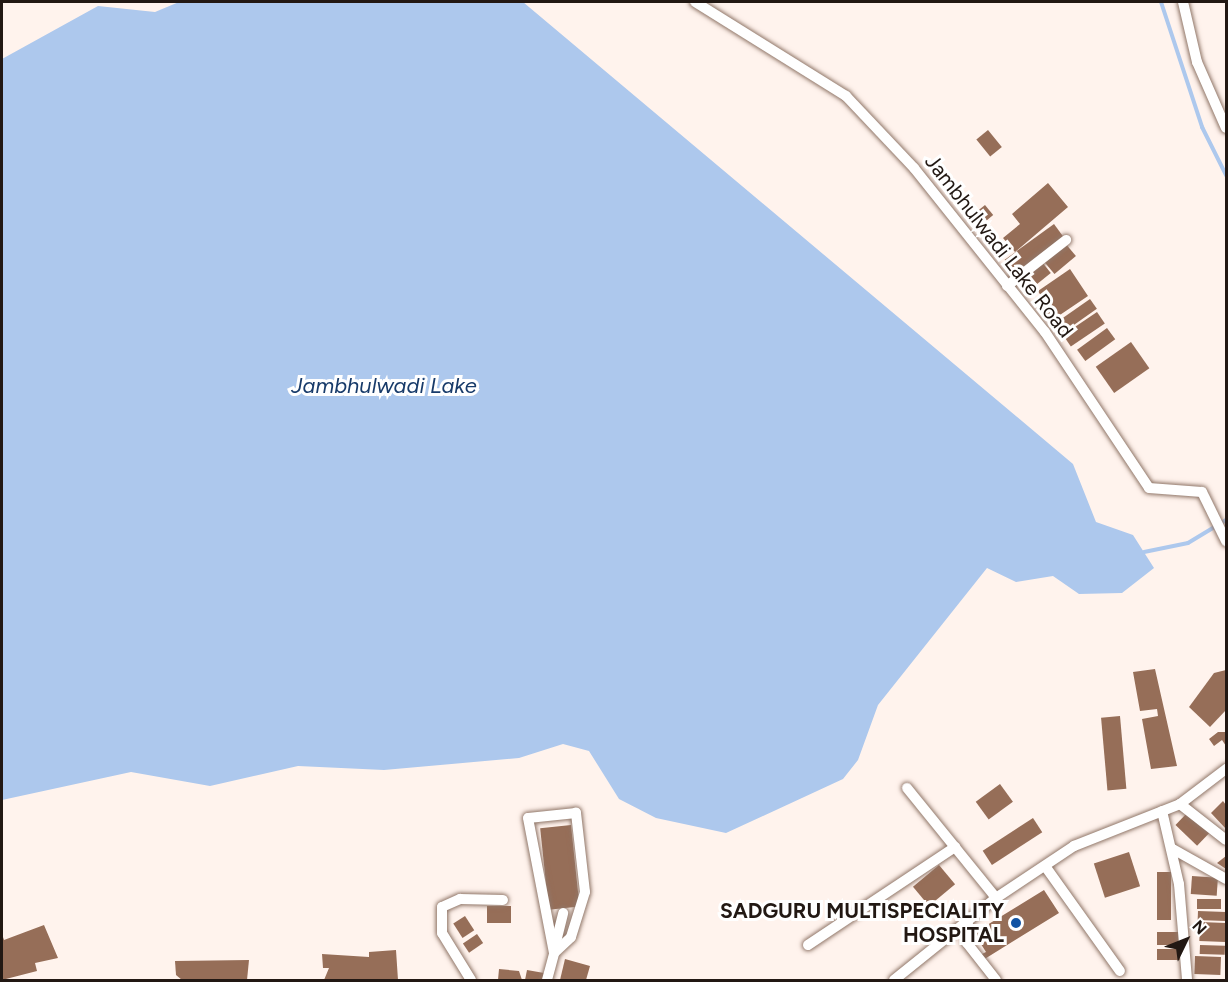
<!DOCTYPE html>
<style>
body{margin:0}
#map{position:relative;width:1228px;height:982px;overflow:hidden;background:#fff3ed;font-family:Figtree,sans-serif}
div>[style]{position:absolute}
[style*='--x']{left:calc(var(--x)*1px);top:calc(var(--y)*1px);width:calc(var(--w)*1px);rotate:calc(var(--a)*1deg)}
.water>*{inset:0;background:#adc8ed}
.stream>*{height:4px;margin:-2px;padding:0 2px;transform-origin:2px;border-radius:2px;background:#adc8ed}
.building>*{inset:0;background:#966e58;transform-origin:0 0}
.roads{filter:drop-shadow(0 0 2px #917769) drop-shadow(0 0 2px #917769)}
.minor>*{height:10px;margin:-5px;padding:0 5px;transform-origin:5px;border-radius:5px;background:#fff}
.dots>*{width:16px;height:16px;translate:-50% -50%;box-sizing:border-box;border:3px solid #fff;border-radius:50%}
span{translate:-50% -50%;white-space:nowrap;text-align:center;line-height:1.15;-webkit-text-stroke:6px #fff;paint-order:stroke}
.street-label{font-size:21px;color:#221813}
.poi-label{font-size:21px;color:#221813;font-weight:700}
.right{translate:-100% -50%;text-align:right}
.water-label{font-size:22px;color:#183b6a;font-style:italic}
.frame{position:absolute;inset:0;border:3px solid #221813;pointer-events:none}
.north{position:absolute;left:1156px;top:910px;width:60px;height:60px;-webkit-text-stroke:4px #fff;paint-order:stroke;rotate:47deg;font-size:16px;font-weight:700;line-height:24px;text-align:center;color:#221813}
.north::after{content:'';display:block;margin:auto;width:21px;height:27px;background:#221813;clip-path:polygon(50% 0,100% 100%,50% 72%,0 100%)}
</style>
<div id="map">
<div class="water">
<i style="clip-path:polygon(179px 2px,523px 2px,1073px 464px,1096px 522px,1133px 535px,1154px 568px,1122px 593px,1079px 594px,1053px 576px,1016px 582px,987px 568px,878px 705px,858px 760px,843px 779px,726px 833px,656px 818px,619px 799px,589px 751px,563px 744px,519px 758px,384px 770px,298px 766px,210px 786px,131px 772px,2px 800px,2px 59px,98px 6px,155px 12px)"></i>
</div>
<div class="stream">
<i style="--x:1161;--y:2;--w:132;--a:71.8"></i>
<i style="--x:1202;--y:127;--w:54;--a:63.4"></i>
<i style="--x:1144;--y:552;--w:45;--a:-11.6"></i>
<i style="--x:1188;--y:543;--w:44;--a:-31.2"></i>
</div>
<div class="building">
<i style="left:988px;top:130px;width:22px;height:15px;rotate:51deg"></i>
<i style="clip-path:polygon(942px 165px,947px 170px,939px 176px,935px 171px)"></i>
<i style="clip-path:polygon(1048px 183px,1068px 207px,1015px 252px,1003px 238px,1020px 224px,1012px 214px)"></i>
<i style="left:985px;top:205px;width:13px;height:12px;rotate:51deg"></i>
<i style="left:1054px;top:224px;width:19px;height:61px;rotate:54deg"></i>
<i style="left:1065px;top:243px;width:17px;height:28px;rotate:50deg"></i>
<i style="left:1042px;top:262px;width:14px;height:30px;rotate:51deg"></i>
<i style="clip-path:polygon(1070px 269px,1088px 296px,1051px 321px,1036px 299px,1041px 296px,1038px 291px)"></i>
<i style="left:1090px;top:299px;width:12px;height:42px;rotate:55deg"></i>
<i style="left:1097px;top:312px;width:14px;height:41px;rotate:56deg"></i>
<i style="left:1107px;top:328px;width:14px;height:37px;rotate:54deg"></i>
<i style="left:1131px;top:342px;width:32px;height:43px;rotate:55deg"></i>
<i style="clip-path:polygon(1155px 669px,1177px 766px,1151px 769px,1142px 719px,1158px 716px,1157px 709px,1140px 711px,1133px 672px)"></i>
<i style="clip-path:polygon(1226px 670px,1226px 710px,1210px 727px,1189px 707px,1214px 673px)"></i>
<i style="left:1120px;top:716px;width:73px;height:19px;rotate:85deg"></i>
<i style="clip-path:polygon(1218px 732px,1226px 732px,1226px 746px,1222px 740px,1214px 746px,1209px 739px)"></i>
<i style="left:1000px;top:784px;width:22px;height:30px;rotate:54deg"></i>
<i style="clip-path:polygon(1223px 801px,1226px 805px,1226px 829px,1211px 813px)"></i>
<i style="left:1188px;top:812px;width:30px;height:18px;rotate:44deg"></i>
<i style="left:1033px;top:818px;width:17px;height:60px;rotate:57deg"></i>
<i style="left:571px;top:825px;width:82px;height:31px;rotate:84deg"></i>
<i style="left:1129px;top:852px;width:36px;height:37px;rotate:72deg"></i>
<i style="clip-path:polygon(1226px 856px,1226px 869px,1217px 863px)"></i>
<i style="left:939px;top:865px;width:25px;height:34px;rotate:50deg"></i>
<i style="left:1157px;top:872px;width:14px;height:48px"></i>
<i style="left:1192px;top:876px;width:26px;height:18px;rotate:4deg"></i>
<i style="clip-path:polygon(1044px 890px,1059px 913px,983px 960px,980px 955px,986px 952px,974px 933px)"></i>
<i style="left:1221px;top:899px;width:10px;height:24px;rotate:90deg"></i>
<i style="left:487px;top:906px;width:24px;height:17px"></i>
<i style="left:1198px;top:911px;width:28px;height:9px;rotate:2deg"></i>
<i style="left:465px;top:916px;width:17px;height:14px;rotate:57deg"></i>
<i style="left:1200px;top:922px;width:26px;height:19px;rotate:2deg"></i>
<i style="clip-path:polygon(44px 925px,58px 958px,35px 963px,37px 971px,2px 980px,2px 934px,4px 940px)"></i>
<i style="left:1157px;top:932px;width:23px;height:13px"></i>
<i style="left:477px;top:934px;width:11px;height:17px;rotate:56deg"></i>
<i style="left:1200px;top:945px;width:25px;height:9px;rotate:2deg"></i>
<i style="left:1157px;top:949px;width:23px;height:11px"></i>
<i style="clip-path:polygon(396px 950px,398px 980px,324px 980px,329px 968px,323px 968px,322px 954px,369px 957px,369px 952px)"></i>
<i style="left:1195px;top:956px;width:26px;height:18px;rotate:2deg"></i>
<i style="clip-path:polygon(565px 959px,590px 966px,586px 980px,560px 980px)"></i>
<i style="clip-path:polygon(249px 960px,247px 980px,182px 980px,176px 975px,175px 961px)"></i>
<i style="clip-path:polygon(499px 969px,519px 971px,522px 980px,498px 980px)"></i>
<i style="clip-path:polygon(527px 970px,544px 973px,542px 980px,525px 980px)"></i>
</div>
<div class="roads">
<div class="minor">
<i style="--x:695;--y:2;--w:178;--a:31.9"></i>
<i style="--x:846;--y:96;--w:99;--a:46.6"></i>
<i style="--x:914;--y:168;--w:210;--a:51.4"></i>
<i style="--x:1045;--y:332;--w:187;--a:56.3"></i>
<i style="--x:1149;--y:488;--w:53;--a:4.3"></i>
<i style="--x:1202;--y:492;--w:55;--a:63.9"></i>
<i style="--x:1183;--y:2;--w:62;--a:76.9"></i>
<i style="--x:1197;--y:62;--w:72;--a:66.3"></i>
<i style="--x:1007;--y:286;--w:75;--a:-37.9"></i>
<i style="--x:907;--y:788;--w:141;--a:51"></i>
<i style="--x:1180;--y:804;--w:58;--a:38"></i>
<i style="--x:1162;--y:811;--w:75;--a:76.9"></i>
<i style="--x:1179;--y:884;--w:96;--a:85.2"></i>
<i style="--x:1171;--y:848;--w:63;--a:29.4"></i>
<i style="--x:1045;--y:866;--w:129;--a:54.5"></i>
<i style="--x:968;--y:921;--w:22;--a:93"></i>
<i style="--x:967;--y:943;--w:47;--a:51.9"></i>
<i style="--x:808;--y:945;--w:177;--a:-33.7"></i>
<i style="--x:554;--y:950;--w:38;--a:-76"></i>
<i style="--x:471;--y:980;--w:55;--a:-121.7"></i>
<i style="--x:442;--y:933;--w:26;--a:-90"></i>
<i style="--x:442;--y:907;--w:20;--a:-24"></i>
<i style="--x:460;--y:899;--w:43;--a:1.3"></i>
<i style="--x:547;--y:980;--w:28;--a:-75"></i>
<i style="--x:554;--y:953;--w:23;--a:-43"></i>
<i style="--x:571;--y:937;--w:47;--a:-72.7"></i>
<i style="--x:585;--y:892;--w:80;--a:-96.5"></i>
<i style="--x:576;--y:813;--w:48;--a:174.1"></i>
<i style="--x:528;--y:818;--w:137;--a:79.1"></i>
<i style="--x:894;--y:980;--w:131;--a:-38.8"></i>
<i style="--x:996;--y:898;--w:94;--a:-33.7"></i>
<i style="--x:1074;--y:846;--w:114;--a:-21.6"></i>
<i style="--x:1180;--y:804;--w:58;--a:-37.3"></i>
</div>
</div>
<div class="dots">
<i style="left:1016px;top:923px;background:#1153a3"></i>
</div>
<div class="street-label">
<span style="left:999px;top:246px;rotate:52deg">Jambhulwadi Lake Road</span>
</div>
<div class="poi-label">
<span class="right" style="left:1004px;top:923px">SADGURU MULTISPECIALITY<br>HOSPITAL</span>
</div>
<div class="water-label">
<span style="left:384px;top:386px">Jambhulwadi Lake</span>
</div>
<div class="frame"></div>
<div class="north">N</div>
</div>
